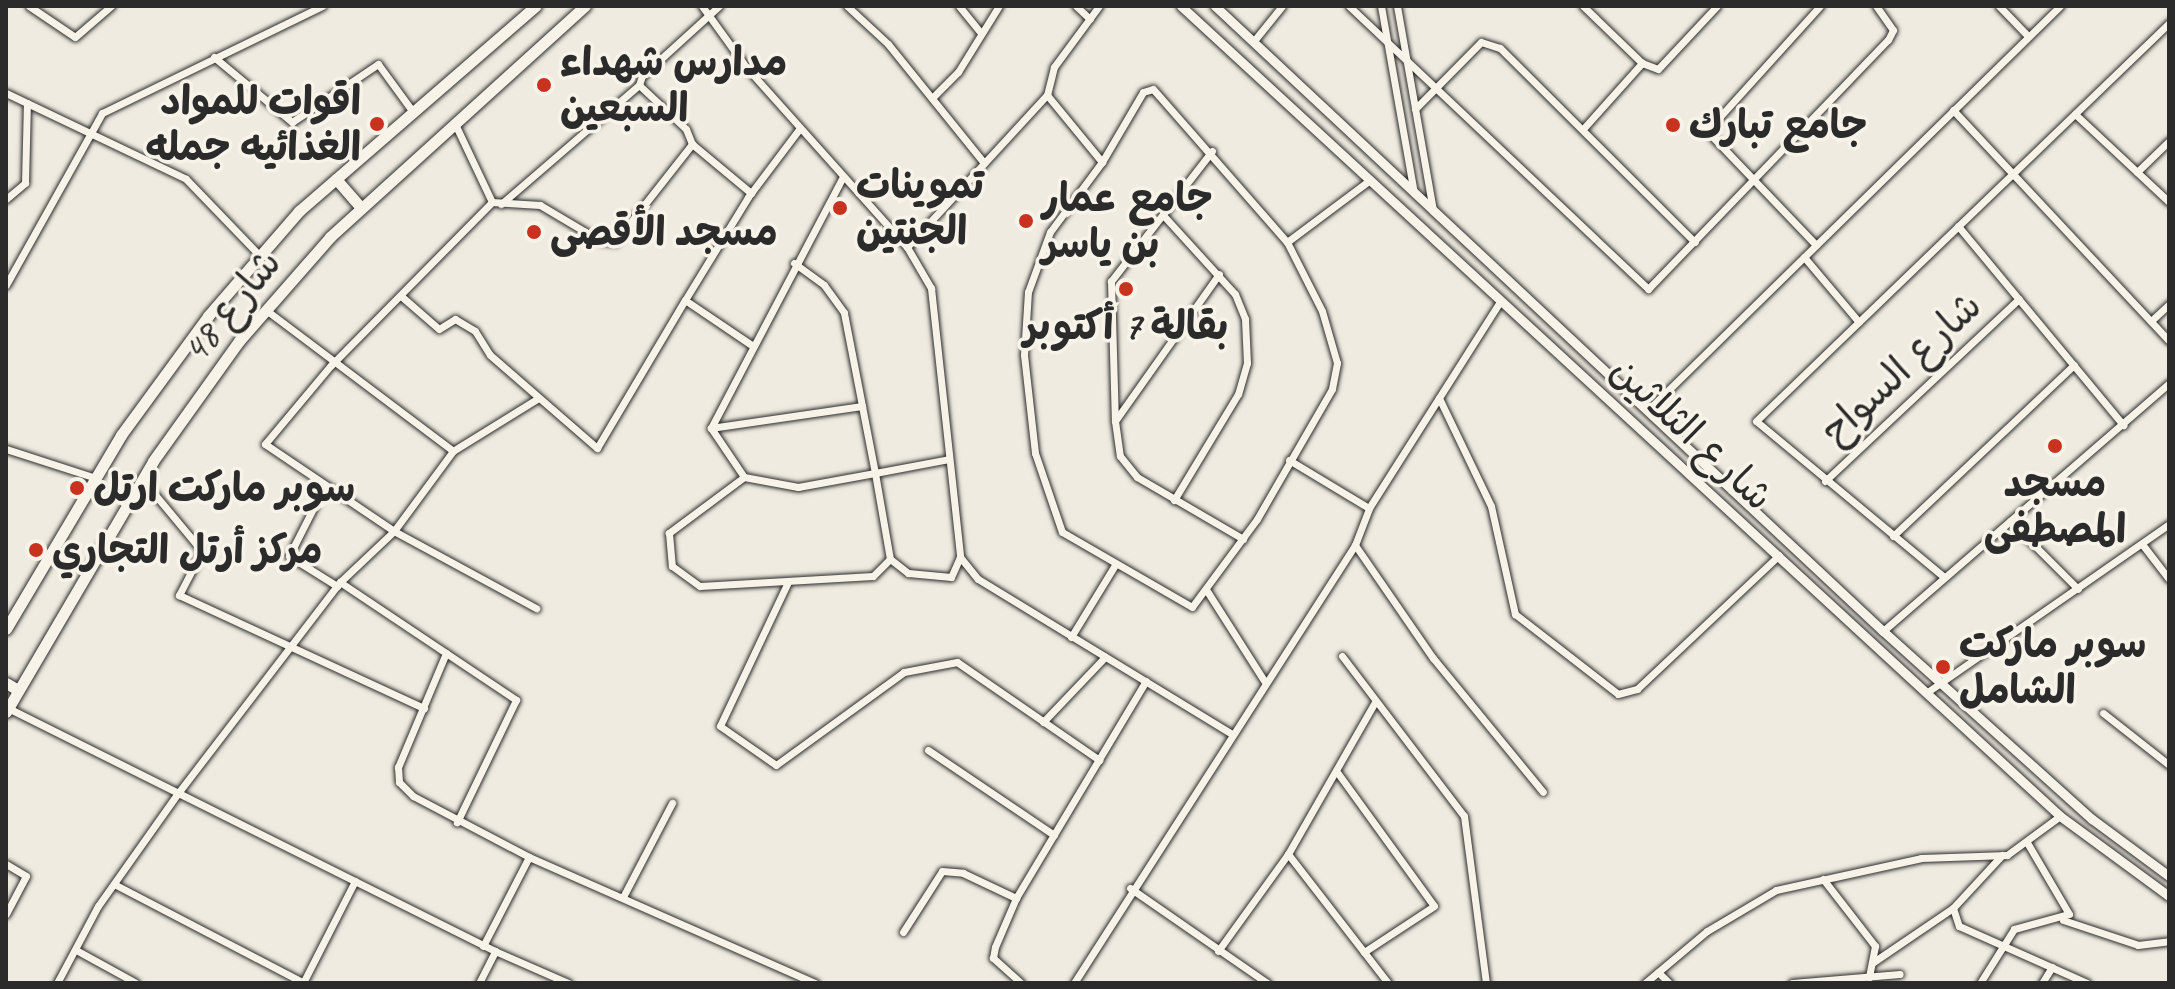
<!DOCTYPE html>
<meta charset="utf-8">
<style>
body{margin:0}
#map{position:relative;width:2175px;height:989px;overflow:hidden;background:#efebe0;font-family:Caveat,"Playpen Sans Arabic",sans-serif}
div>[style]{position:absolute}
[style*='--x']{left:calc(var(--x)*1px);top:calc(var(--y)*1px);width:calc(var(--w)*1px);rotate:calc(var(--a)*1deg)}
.roads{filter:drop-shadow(0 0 2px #2b2b2b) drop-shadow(0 0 2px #2b2b2b)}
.minor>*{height:7px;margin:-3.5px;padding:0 3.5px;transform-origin:3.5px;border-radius:3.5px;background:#f7f3e8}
.tertiary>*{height:9px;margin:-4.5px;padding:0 4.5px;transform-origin:4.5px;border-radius:4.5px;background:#f7f3e8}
.secondary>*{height:11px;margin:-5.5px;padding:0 5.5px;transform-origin:5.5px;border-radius:5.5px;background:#f7f3e8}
.dots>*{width:22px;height:22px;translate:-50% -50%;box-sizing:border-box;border:4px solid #f7f3e8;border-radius:50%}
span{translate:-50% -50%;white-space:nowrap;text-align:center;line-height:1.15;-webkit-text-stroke:7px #f7f3e8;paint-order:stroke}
.poi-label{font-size:40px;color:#2b2b2b;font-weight:700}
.left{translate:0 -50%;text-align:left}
.right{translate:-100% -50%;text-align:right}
.street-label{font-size:40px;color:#2b2b2b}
.frame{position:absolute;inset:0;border:8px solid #2b2b2b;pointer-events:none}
</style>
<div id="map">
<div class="roads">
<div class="minor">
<i style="--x:29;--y:6;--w:55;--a:34"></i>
<i style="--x:75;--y:37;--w:48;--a:-40.7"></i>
<i style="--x:702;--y:6;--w:75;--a:54.2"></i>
<i style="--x:746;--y:67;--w:241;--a:48.2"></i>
<i style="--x:907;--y:247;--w:48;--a:59.7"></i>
<i style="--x:931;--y:288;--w:271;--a:83.8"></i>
<i style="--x:960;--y:557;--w:22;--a:114"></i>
<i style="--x:951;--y:577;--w:43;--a:-174.7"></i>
<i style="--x:908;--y:573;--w:23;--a:-142"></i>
<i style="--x:847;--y:6;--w:56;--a:42.8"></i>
<i style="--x:888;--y:44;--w:153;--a:51.1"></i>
<i style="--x:959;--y:6;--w:33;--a:51"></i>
<i style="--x:1076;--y:6;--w:19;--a:43"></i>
<i style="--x:1099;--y:6;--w:76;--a:126.4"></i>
<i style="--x:1054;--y:67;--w:29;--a:104"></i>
<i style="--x:1047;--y:95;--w:87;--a:50.6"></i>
<i style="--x:1349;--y:6;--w:412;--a:43.4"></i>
<i style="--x:1648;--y:289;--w:346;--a:-46.1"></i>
<i style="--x:1888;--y:40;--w:11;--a:-63"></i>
<i style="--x:1893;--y:30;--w:29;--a:-125"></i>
<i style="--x:1381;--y:6;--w:190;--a:80"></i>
<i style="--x:1397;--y:6;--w:208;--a:80"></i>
<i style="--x:1583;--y:6;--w:82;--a:44"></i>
<i style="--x:1642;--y:63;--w:17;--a:21"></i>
<i style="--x:1658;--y:69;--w:86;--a:-46.9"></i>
<i style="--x:1999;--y:6;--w:42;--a:46"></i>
<i style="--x:1253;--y:42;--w:46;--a:-51.1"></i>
<i style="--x:214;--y:57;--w:102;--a:39.8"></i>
<i style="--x:292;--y:122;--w:104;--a:-34"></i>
<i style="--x:378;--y:64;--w:59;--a:53.9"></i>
<i style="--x:1153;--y:89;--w:203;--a:48.8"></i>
<i style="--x:1287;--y:242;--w:77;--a:63.1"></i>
<i style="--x:1322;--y:311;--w:54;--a:73.9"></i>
<i style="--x:1337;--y:363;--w:26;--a:101"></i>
<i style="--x:1332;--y:389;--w:150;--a:120"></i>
<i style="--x:1257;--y:519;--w:109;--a:126.5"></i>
<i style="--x:1192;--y:607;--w:150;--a:-150"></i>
<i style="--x:1062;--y:532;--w:83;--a:-108.9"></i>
<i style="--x:1035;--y:453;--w:99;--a:-96.4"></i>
<i style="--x:1024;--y:355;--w:63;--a:-86.4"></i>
<i style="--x:1028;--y:292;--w:64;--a:-69.9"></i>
<i style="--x:1050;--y:232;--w:87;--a:-53.4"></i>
<i style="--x:1102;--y:162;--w:81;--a:-59.6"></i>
<i style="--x:1143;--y:92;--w:10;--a:-17"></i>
<i style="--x:6;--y:93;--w:199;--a:25.5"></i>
<i style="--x:186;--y:179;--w:107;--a:46.1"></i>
<i style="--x:932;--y:98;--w:37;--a:-45"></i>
<i style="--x:958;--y:72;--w:78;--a:-58.2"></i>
<i style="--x:1415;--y:109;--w:94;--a:-45.4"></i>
<i style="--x:1481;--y:42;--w:20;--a:18"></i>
<i style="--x:1500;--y:48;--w:275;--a:44.9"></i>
<i style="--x:1953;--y:110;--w:316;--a:46.9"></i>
<i style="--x:2075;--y:114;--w:129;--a:43.1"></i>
<i style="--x:455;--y:124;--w:86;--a:64.6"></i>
<i style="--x:492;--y:202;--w:48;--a:3.6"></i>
<i style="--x:540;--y:205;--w:69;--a:30.7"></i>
<i style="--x:599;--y:240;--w:16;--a:7"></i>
<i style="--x:615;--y:242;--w:125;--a:-51.8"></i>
<i style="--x:692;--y:144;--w:16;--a:-112"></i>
<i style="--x:686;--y:129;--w:64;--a:-136.9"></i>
<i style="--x:639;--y:85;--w:9;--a:-72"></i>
<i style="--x:642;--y:76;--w:104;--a:-42.3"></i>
<i style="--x:1583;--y:129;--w:89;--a:-48.2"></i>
<i style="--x:692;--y:144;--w:77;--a:39.7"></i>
<i style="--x:1212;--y:151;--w:165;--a:127.8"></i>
<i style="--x:1111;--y:281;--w:140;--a:88.4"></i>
<i style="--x:1115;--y:421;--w:35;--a:82"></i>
<i style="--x:1120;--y:456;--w:27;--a:51"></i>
<i style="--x:1137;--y:477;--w:123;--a:30.3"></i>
<i style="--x:2137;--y:172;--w:45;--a:-44.1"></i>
<i style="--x:6;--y:199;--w:25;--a:-40"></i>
<i style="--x:25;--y:183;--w:80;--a:-88.6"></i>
<i style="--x:492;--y:202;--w:229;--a:134.6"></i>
<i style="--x:331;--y:365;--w:103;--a:129.9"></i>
<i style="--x:265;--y:444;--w:156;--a:34"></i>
<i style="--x:394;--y:531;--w:162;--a:28.5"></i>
<i style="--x:501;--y:204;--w:182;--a:-40.8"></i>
<i style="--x:1163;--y:215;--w:107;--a:47.7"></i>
<i style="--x:1235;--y:294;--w:27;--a:68"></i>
<i style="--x:1245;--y:319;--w:44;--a:87.4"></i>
<i style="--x:1247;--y:363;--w:32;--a:106"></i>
<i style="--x:1238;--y:394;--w:124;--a:121.1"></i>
<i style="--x:1958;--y:226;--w:259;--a:50.3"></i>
<i style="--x:1287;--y:242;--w:104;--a:-36.8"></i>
<i style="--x:1816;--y:245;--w:158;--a:-133.7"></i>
<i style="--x:1707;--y:131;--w:169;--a:-47.9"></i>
<i style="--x:907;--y:247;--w:207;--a:-47.4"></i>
<i style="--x:1804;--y:257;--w:85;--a:49.8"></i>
<i style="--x:794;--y:263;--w:37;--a:36"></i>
<i style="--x:824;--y:285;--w:34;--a:54"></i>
<i style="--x:844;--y:313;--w:95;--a:79"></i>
<i style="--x:6;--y:285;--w:197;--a:-60.8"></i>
<i style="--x:102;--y:113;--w:245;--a:-25.9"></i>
<i style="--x:401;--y:296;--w:50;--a:41"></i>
<i style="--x:439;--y:329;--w:19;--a:-32"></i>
<i style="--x:455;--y:319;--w:23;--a:31"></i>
<i style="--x:475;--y:331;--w:28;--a:58"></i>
<i style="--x:490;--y:355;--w:142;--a:41"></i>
<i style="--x:597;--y:448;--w:172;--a:-59.3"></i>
<i style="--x:266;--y:310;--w:234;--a:37"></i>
<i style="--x:453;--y:451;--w:99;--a:126.4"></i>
<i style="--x:394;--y:531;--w:74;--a:136.6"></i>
<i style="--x:2151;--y:321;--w:25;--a:-43"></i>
<i style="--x:753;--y:346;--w:82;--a:-145.9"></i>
<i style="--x:685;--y:300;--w:121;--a:-58.5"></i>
<i style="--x:748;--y:197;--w:86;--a:-53"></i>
<i style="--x:1439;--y:398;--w:120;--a:64.3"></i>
<i style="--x:1491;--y:506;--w:111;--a:77.5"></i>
<i style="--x:1515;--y:614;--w:130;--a:37.8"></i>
<i style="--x:1618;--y:694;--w:20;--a:-15"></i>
<i style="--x:1637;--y:689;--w:195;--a:-43.3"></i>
<i style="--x:1649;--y:409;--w:576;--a:-44.44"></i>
<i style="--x:1115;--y:421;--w:180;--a:-54.7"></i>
<i style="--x:711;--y:428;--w:284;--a:-62.3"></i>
<i style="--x:6;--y:449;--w:95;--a:17.9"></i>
<i style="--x:453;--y:451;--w:99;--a:-31.8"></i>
<i style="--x:1289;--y:460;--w:93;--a:31"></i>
<i style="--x:744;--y:477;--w:94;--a:143.3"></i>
<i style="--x:669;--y:533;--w:33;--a:85"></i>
<i style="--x:672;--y:566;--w:34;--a:36"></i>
<i style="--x:700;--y:586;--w:173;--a:-3.3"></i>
<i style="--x:873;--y:576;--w:24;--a:-45"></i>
<i style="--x:890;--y:559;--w:87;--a:-99.9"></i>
<i style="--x:875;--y:473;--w:68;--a:-101"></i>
<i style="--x:862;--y:406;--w:153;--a:171.7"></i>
<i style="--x:711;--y:428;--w:59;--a:56"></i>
<i style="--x:744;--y:477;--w:55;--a:10.5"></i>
<i style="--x:798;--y:487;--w:78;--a:-10.3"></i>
<i style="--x:875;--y:473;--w:75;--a:-10.7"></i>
<i style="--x:142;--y:479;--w:94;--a:50.2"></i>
<i style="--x:202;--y:551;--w:50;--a:117.6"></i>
<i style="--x:179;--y:595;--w:270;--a:24.8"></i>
<i style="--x:1825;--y:481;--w:266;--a:-43.2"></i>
<i style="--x:324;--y:487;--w:77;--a:116.9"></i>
<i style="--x:289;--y:556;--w:57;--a:32"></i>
<i style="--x:2010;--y:521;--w:96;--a:45"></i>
<i style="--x:1893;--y:536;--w:249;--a:-43.4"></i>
<i style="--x:2142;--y:544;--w:44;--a:52.4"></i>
<i style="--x:1355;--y:545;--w:137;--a:55.4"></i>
<i style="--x:1433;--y:658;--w:173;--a:50.6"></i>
<i style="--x:960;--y:557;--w:28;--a:51"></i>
<i style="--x:978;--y:579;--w:298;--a:31.4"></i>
<i style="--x:1944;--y:577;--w:244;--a:-140.3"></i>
<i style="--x:1756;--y:421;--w:574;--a:-43.94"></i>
<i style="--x:788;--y:582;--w:159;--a:115.3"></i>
<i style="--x:720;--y:726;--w:68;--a:34.9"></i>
<i style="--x:776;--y:765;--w:158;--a:-36"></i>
<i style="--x:904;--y:672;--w:54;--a:-10.7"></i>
<i style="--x:957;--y:662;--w:173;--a:34.6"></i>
<i style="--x:1207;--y:591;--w:108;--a:57.5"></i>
<i style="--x:1883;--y:631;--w:379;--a:-40.9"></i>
<i style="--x:1071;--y:637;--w:84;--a:-58.6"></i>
<i style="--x:446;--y:653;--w:124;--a:112.8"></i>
<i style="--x:398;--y:767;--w:15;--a:86"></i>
<i style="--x:399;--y:782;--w:20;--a:45"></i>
<i style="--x:413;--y:796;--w:131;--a:27.7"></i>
<i style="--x:529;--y:857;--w:313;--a:23.8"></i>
<i style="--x:1342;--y:656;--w:201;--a:52.7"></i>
<i style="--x:1464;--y:816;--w:168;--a:82.5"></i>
<i style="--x:1926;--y:693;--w:296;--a:-34.8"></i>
<i style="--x:8;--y:708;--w:544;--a:26.52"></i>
<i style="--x:2103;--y:713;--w:84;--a:38.2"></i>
<i style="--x:1043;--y:722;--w:90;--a:-46.4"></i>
<i style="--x:928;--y:750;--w:152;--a:34"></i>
<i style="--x:1337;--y:772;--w:165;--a:54.1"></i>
<i style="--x:1434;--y:906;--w:84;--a:146.7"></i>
<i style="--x:1288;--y:854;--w:163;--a:52.2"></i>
<i style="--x:2002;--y:855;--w:72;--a:132.8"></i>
<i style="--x:1953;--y:908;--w:19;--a:72"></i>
<i style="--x:1959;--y:926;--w:140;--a:24"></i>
<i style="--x:6;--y:864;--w:23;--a:31"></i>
<i style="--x:26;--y:876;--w:43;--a:117.8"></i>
<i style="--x:1823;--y:879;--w:85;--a:52.2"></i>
<i style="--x:1875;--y:946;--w:32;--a:101"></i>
<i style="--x:114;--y:884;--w:214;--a:27.5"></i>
<i style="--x:1130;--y:888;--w:167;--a:34.7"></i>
<i style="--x:624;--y:895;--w:104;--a:-62.4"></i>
<i style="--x:2063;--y:920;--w:79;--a:18.4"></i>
<i style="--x:2138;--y:945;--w:31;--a:-7"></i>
<i style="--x:903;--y:932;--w:72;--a:-57.4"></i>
<i style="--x:942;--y:871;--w:21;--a:5"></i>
<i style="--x:963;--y:873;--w:59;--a:25.3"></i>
<i style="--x:483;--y:946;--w:100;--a:-62.7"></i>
<i style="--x:76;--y:950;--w:68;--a:28.8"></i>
<i style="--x:1218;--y:951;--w:120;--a:-54.2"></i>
<i style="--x:1288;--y:854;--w:175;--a:-60.2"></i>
<i style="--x:1872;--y:963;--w:98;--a:-34.2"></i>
<i style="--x:1658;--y:972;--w:16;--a:45"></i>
<i style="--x:305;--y:979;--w:110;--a:-63"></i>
<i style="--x:57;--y:983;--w:87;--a:-62"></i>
<i style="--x:98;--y:906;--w:138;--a:-54.7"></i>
<i style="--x:178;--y:793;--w:266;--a:-52.5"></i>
<i style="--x:340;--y:582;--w:212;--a:33.8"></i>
<i style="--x:516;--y:700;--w:136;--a:115.8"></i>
<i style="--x:479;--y:983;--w:36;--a:-63"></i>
<i style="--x:495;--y:951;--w:80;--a:23.7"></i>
<i style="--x:1021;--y:983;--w:38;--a:-138"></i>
<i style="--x:993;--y:958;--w:11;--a:-80"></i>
<i style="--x:995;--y:947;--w:53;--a:-66.8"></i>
<i style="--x:1016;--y:898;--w:253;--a:-59.1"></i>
<i style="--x:1074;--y:983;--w:520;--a:-57.32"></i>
<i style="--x:1355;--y:545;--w:40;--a:-69"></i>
<i style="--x:1369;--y:508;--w:246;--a:-57.6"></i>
<i style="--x:1645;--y:983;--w:81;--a:-40"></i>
<i style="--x:1707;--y:931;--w:80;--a:-30.7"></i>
<i style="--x:1776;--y:890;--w:148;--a:-12.4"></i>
<i style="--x:1921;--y:858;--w:86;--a:-2"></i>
<i style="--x:2007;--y:855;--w:66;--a:-36.3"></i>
<i style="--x:1792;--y:983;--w:108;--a:-4.8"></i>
<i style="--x:1980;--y:983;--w:64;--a:-57.8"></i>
<i style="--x:2014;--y:929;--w:57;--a:-15.3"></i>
<i style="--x:2069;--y:914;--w:81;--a:-120.4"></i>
<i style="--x:2042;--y:983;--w:19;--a:-58"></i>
</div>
<div class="tertiary">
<i style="--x:1181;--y:6;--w:1195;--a:42.66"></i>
<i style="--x:2060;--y:816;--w:135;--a:36.3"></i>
<i style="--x:1215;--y:6;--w:915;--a:43.1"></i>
<i style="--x:1883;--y:631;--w:281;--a:42"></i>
<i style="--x:2092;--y:819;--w:96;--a:36.5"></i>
</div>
<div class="secondary">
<i style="--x:336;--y:179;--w:38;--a:49"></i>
<i style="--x:6;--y:629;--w:226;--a:-59.3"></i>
<i style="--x:121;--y:435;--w:147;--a:-53.8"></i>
<i style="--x:208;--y:316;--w:139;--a:-49.1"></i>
<i style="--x:299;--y:211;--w:313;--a:-40.9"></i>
<i style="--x:6;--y:683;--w:14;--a:30"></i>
<i style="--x:6;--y:712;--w:291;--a:-59.6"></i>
<i style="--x:153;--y:461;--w:148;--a:-54.4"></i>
<i style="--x:239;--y:341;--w:138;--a:-48.8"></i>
<i style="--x:330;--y:237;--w:344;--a:-42.2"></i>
</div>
</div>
<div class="dots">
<i style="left:544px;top:85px;background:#c8321e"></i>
<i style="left:377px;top:124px;background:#c8321e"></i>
<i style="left:1673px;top:125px;background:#c8321e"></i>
<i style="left:840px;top:208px;background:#c8321e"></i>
<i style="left:1026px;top:221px;background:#c8321e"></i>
<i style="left:534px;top:232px;background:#c8321e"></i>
<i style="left:1126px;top:289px;background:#c8321e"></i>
<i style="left:2055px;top:446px;background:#c8321e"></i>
<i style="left:77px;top:488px;background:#c8321e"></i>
<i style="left:36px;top:550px;background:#c8321e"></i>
<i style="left:1943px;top:667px;background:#c8321e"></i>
</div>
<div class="poi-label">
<span class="left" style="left:560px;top:85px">مدارس شهداء<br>السبعين</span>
<span class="right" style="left:361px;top:124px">اقوات للمواد<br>الغذائيه جمله</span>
<span class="left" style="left:1689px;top:125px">جامع تبارك</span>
<span class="left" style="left:856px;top:208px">تموينات<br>الجنتين</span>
<span class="left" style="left:1042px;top:221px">جامع عمار<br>بن ياسر</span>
<span class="left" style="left:550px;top:232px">مسجد الأقصى</span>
<span style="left:1126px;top:326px">بقالة 7 أكتوبر</span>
<span style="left:2055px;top:506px">مسجد<br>المصطفى</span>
<span class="left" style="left:93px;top:488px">سوبر ماركت ارتل</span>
<span class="left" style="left:52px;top:550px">مركز أرتل التجاري</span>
<span class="left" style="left:1959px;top:667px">سوبر ماركت<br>الشامل</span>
</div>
<div class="street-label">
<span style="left:231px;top:306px;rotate:-51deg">شارع 48</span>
<span style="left:1901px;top:368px;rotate:-43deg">شارع السواح</span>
<span style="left:1692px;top:433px;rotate:43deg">شارع الثلاثين</span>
</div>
<div class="frame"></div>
</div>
